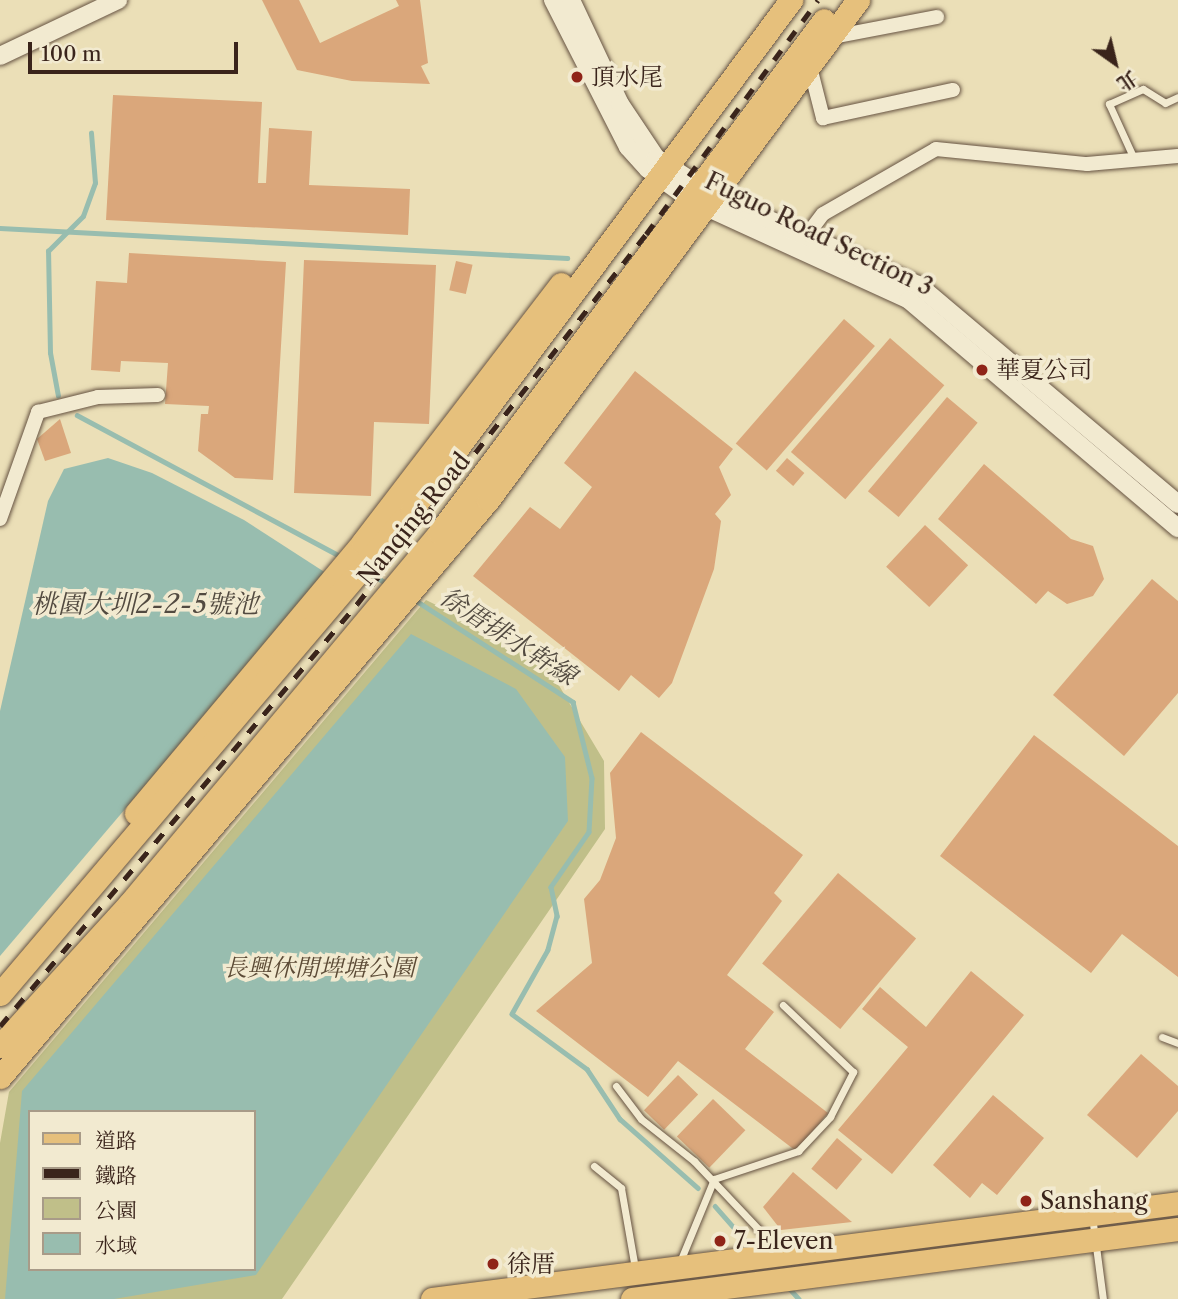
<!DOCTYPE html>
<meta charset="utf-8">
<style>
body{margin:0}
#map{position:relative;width:1178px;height:1299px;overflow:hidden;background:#ebdfb7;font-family:"Libre Caslon Text","Noto Serif TC",serif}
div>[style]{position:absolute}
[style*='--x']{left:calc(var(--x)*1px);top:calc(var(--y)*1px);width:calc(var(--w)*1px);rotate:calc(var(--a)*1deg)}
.green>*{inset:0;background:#c0bf89}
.water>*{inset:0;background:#98bdaf}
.stream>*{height:4.5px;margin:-2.25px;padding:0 2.25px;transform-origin:2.25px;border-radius:2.25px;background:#98bdaf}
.building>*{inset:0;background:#daa77b;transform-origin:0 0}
.roads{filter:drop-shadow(0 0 2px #665342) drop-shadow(0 0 2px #665342)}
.service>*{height:7px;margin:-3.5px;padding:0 3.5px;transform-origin:3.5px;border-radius:3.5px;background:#f2ead0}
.minor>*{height:14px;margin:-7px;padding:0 7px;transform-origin:7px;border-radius:7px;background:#f2ead0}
.tertiary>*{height:18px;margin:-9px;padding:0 9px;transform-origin:9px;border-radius:9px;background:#f2ead0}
.primary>*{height:23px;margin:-11.5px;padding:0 11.5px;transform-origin:11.5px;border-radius:11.5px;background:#e6c07c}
.rail>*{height:4.5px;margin-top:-2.25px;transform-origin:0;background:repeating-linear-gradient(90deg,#3a241b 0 12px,transparent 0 24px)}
.dots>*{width:19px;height:19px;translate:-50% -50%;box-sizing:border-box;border:4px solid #f2ead0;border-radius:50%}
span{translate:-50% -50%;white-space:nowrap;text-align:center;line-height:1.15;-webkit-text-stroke:7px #f2ead0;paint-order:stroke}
.poi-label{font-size:24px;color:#3a241b}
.left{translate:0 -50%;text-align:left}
.street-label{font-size:24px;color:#3a241b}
.park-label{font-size:24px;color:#5c4b36;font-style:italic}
.water-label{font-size:26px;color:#524a40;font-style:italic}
.legend{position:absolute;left:28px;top:1110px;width:228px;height:161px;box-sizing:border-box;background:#f2ead0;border:2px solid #a89b88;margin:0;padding:9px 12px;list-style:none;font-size:21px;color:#3a241b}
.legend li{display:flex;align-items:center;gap:14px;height:35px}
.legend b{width:35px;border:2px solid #a89b88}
.north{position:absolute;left:1080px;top:28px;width:70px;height:70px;-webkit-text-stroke:5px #f2ead0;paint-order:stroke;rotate:146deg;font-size:19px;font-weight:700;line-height:28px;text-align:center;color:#3a241b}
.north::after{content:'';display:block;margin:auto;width:24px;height:32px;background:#3a241b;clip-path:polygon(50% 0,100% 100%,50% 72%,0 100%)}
.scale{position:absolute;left:28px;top:42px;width:210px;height:32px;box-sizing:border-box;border:4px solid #3a241b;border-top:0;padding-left:9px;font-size:21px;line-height:24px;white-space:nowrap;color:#3a241b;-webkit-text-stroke:5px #f2ead0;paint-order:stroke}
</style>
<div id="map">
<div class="green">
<i style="clip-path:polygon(evenodd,426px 600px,542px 657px,604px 761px,605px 829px,282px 1299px,0 1299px,0 1143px,9px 1092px,426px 600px,30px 1112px,254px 1112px,254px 1269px,30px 1269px,30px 1112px)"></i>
</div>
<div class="water">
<i style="clip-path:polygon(108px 458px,152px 473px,244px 520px,326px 573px,0 956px,0 711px,48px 501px,64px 469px)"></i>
<i style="clip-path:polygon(evenodd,411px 634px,516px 689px,565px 757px,568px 821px,256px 1275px,114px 1299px,5px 1299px,22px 1091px,411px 634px,30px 1112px,254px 1112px,254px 1269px,30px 1269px,30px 1112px)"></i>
</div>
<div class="stream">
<i style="--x:0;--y:228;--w:568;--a:3.03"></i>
<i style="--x:58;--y:396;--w:44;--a:-100.5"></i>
<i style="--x:50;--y:353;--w:102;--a:-91.1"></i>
<i style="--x:48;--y:251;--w:49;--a:-45"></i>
<i style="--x:83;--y:216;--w:35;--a:-70"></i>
<i style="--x:95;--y:183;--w:50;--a:-94.6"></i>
<i style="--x:77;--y:415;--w:298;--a:28.2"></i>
<i style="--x:369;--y:573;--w:20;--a:30"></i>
<i style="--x:415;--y:600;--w:188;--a:32.8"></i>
<i style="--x:573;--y:702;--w:78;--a:76"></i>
<i style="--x:592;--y:778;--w:54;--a:93.2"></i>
<i style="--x:589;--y:832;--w:67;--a:124.6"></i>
<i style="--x:551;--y:887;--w:30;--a:78"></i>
<i style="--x:557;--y:916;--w:35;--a:105"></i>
<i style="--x:548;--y:950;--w:73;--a:119.4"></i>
<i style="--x:512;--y:1014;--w:93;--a:36.3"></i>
<i style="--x:587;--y:1069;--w:60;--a:56.6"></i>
<i style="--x:620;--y:1119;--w:104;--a:41.5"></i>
<i style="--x:715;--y:1206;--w:45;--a:48.6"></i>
<i style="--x:790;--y:1289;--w:13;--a:48"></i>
</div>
<div class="building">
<i style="clip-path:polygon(262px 0,299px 0,320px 43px,399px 6px,396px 0,420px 0,428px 63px,421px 66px,430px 84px,352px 81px,297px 70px)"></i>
<i style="clip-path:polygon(113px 95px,262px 102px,258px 183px,266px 183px,269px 128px,312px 131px,309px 185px,410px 189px,408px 235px,106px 220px)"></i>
<i style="clip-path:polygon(129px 253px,286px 262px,273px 480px,235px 478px,198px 451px,201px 414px,208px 414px,209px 406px,165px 404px,168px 363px,121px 361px,120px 372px,91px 370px,96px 281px,127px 283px)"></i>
<i style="clip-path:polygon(304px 260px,436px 265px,429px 424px,374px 422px,371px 496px,294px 493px)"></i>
<i style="left:456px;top:261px;width:17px;height:30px;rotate:13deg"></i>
<i style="left:844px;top:319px;width:41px;height:165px;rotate:41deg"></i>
<i style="left:890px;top:338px;width:72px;height:151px;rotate:41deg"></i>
<i style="clip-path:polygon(635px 371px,733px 449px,719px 467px,731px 495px,715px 514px,721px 521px,714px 569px,672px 683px,659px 698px,631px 675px,619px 691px,473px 576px,530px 507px,560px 529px,592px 487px,564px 463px)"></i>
<i style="left:947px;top:397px;width:40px;height:123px;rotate:40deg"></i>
<i style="clip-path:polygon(60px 419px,71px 453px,45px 461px,37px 439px)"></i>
<i style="left:787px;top:458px;width:23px;height:17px;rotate:41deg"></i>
<i style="clip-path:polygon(984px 464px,1071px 539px,1093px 546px,1104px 579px,1093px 596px,1067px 604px,1048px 591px,1036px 604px,938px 519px)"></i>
<i style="left:925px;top:525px;width:59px;height:57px;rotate:43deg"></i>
<i style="clip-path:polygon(1152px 579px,1178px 601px,1178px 693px,1124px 756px,1053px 695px)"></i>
<i style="clip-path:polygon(641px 732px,803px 855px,774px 893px,782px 901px,727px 975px,774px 1012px,745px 1049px,828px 1113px,796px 1151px,678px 1061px,648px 1097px,536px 1011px,592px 963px,584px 899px,600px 880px,616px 838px,610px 773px)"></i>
<i style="clip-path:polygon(1034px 735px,1178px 846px,1178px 977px,1122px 934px,1091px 973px,940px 856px)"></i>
<i style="left:838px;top:873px;width:102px;height:118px;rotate:40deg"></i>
<i style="clip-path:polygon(971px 971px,1024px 1015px,892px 1174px,838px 1130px,908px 1047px,862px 1009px,880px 987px,926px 1027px)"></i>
<i style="clip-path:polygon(1141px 1054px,1178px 1086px,1178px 1111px,1137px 1158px,1087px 1115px)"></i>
<i style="left:678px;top:1075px;width:28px;height:49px;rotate:44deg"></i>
<i style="clip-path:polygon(993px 1095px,1044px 1138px,997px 1195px,982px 1183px,970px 1198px,933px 1165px)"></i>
<i style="left:713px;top:1099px;width:45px;height:52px;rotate:44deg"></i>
<i style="left:837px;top:1138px;width:33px;height:40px;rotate:40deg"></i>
<i style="clip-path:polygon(793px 1172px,852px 1222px,781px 1230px,763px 1207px)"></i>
</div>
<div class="roads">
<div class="service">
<i style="--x:1135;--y:161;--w:63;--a:-114.5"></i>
<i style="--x:1109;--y:104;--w:37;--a:-24"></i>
<i style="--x:1143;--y:89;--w:26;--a:32"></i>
<i style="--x:1165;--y:103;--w:14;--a:-25"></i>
<i style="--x:1162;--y:1037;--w:17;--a:21"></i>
<i style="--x:616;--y:1086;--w:41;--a:52.9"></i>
<i style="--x:641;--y:1119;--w:68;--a:38.4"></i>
<i style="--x:694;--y:1161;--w:124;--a:46.6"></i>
<i style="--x:594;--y:1166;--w:35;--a:39"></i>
<i style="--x:621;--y:1188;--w:81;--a:80.1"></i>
<i style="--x:1092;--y:1216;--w:84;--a:82.5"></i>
<i style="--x:679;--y:1264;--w:92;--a:-67.6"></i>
<i style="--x:714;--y:1179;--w:89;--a:-18.4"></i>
<i style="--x:798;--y:1151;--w:47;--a:-46.7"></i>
<i style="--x:830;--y:1117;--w:51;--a:-62.9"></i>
<i style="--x:853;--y:1072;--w:97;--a:-136.3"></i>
</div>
<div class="minor">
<i style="--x:832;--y:37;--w:107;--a:-10.8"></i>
<i style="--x:810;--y:67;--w:53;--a:75.7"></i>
<i style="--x:823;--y:118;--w:133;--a:-12.2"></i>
<i style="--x:801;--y:243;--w:36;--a:-53"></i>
<i style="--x:823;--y:214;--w:130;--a:-29.9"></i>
<i style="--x:936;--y:149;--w:152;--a:5.7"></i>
<i style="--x:1087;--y:164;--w:91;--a:-5"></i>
<i style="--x:0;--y:519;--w:114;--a:-70.4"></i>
<i style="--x:38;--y:412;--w:62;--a:-14"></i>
<i style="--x:98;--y:397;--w:60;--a:-1.9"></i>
</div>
<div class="tertiary">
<i style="--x:553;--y:0;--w:165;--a:63"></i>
<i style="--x:628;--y:147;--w:30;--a:48"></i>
<i style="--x:648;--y:169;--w:53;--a:35.8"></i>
<i style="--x:691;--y:200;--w:240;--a:24.6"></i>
<i style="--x:909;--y:300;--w:353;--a:40.3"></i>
<i style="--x:571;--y:0;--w:115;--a:64.8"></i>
<i style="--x:620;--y:104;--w:65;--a:56.3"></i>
<i style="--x:656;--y:158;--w:70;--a:32.8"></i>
<i style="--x:715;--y:196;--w:222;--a:23.7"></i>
<i style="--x:918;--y:285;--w:340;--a:40.1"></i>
<i style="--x:0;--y:56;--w:131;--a:-25.4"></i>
</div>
<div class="primary">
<i style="--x:136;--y:813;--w:354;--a:-50"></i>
<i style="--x:363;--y:542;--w:325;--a:-52.5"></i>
<i style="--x:0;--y:994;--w:636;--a:-49.65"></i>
<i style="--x:412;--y:509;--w:635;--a:-53.33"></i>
<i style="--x:0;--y:1046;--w:193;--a:-47.7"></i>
<i style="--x:130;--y:903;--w:482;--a:-50.1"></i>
<i style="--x:439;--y:533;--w:641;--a:-53.11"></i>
<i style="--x:0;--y:1077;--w:756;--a:-49.78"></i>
<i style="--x:488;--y:500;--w:622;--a:-53.5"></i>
<i style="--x:432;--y:1299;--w:752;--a:-7.33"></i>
<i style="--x:632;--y:1299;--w:550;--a:-7.31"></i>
</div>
</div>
<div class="rail">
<i style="--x:0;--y:1026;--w:553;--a:-49.77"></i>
<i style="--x:357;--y:604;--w:469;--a:-52"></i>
<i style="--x:646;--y:234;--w:290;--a:-53.7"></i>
</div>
<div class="dots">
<i style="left:577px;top:77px;background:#8f2418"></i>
<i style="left:982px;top:370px;background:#8f2418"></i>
<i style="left:1026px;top:1201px;background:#8f2418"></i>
<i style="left:720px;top:1241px;background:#8f2418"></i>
<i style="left:493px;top:1264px;background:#8f2418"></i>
</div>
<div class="poi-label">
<span class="left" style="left:591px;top:77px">頂水尾</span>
<span class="left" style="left:996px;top:370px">華夏公司</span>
<span class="left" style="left:1040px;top:1201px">Sanshang</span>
<span class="left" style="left:734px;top:1241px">7-Eleven</span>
<span class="left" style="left:507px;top:1264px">徐厝</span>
</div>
<div class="street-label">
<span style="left:819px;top:234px;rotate:26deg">Fuguo Road Section 3</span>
<span style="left:414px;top:519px;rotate:-51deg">Nanqing Road</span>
</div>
<div class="park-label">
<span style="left:319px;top:968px">長興休閒埤塘公園</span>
</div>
<div class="water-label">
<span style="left:145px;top:605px">桃園大圳2-2-5號池</span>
<span style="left:508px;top:637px;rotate:33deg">徐厝排水幹線</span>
</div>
<ul class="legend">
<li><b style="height:9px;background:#e6c07c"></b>道路</li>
<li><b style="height:9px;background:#3a241b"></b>鐵路</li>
<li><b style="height:19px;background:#c0bf89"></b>公園</li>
<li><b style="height:19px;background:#98bdaf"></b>水域</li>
</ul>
<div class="north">北</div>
<div class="scale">100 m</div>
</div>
